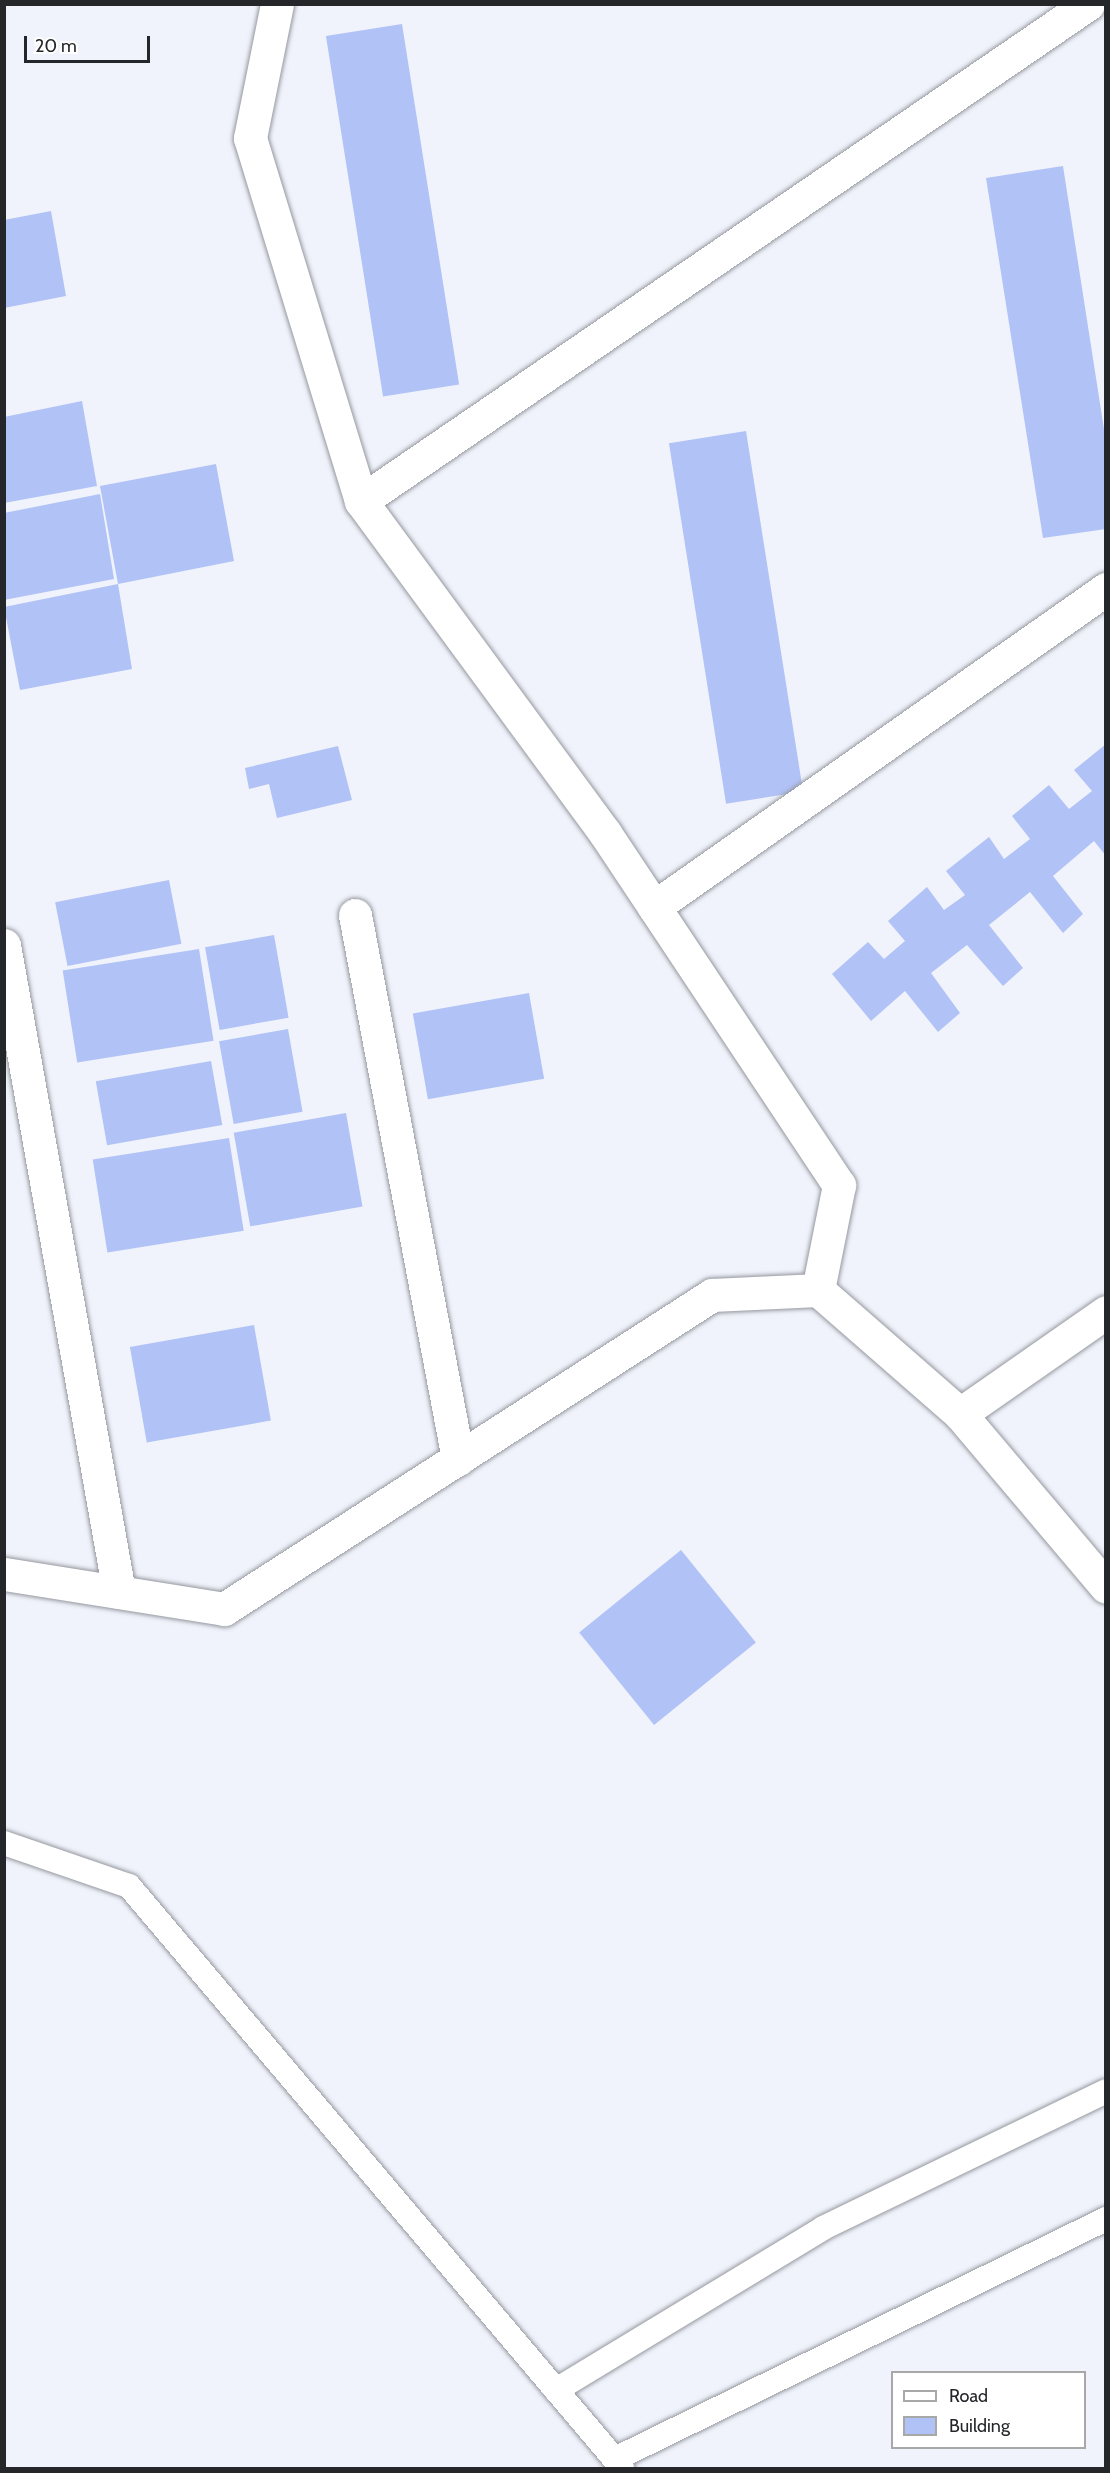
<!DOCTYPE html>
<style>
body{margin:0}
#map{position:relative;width:1110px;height:2473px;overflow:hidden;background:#f0f3fb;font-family:Cabin,sans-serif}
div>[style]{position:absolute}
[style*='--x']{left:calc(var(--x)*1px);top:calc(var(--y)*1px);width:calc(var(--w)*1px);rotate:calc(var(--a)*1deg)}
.building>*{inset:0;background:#b1c2f6;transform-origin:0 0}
.roads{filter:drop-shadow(0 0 2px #95989f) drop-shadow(0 0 2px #95989f)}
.service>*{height:24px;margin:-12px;padding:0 12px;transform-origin:12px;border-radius:12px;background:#fff}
.minor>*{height:33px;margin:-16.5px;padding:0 16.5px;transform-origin:16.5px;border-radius:16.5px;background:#fff}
span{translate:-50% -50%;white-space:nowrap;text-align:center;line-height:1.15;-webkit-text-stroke:4.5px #fff;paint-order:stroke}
.frame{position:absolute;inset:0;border:6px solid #252629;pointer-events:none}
.legend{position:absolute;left:891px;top:2371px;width:195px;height:78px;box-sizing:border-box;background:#fff;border:2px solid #a8a8a9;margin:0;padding:8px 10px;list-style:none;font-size:18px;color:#252629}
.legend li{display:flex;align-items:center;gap:12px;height:30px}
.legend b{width:30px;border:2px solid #a8a8a9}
.scale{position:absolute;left:24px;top:36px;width:126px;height:27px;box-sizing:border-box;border:3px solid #252629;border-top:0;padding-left:8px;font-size:18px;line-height:21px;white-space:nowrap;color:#252629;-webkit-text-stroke:4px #fff;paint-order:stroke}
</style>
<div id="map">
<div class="building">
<i style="left:402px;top:24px;width:365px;height:77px;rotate:81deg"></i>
<i style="clip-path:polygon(1063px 166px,1106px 442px,1106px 529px,1043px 538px,986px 178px)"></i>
<i style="clip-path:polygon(51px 211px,66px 296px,4px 308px,4px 220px)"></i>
<i style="clip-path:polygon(82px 401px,97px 486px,4px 503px,4px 417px)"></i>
<i style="left:746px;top:431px;width:365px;height:78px;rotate:81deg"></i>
<i style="clip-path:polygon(216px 464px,234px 561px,118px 584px,132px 669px,20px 690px,4px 607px,118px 584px,100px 486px)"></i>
<i style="clip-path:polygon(100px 494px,114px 579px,4px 600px,4px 513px)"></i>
<i style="clip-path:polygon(1106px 744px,1106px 856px,1094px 841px,1053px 876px,1083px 914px,1063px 933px,1030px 892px,989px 925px,1023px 968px,1003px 986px,967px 945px,931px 973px,960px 1013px,938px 1032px,905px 991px,871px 1021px,832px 974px,868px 942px,884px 959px,905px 941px,888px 921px,927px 887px,944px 910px,965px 895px,946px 871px,989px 837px,1004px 859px,1030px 839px,1012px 816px,1049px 785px,1069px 809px,1092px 791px,1074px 770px)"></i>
<i style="clip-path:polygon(338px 746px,352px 800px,277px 818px,269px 784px,249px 789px,245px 768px)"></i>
<i style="left:169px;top:880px;width:65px;height:116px;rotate:79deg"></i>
<i style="left:274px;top:935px;width:84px;height:70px;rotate:80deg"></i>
<i style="left:199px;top:949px;width:93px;height:138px;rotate:81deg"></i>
<i style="left:529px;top:993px;width:87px;height:118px;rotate:80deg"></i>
<i style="left:288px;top:1029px;width:84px;height:70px;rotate:80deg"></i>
<i style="left:211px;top:1061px;width:65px;height:117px;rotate:80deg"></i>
<i style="left:346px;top:1113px;width:95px;height:114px;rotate:80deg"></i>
<i style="left:229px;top:1138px;width:94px;height:138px;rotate:81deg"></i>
<i style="left:254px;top:1325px;width:97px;height:126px;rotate:80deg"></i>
<i style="left:681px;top:1550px;width:119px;height:131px;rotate:51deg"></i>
</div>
<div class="roads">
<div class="service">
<i style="--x:4;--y:1843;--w:132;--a:19"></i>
<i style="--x:129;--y:1886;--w:763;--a:49.73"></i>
<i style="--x:556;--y:2390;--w:312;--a:-31.2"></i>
<i style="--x:823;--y:2228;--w:314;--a:-25.8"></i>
<i style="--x:615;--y:2459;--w:547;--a:-26.05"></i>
</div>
<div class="minor">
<i style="--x:277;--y:4;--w:137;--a:101.4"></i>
<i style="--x:250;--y:138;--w:380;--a:73"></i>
<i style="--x:361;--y:501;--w:412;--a:53.7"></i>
<i style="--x:605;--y:833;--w:423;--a:56.4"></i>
<i style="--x:839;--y:1185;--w:107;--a:101.3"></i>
<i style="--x:361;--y:501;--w:881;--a:-34.36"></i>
<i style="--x:654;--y:907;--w:553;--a:-35.13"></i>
<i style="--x:355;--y:915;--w:554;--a:79.28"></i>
<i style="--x:4;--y:945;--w:657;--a:79.92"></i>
<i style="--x:960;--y:1414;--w:178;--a:-34.9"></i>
<i style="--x:4;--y:1574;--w:223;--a:9"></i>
<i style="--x:224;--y:1609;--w:580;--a:-32.76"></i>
<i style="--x:712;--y:1295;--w:106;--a:-2.7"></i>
<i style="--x:818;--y:1290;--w:189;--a:41.1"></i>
<i style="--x:960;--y:1414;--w:226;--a:49.8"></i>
</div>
</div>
<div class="frame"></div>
<ul class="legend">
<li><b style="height:8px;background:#fff"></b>Road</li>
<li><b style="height:16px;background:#b1c2f6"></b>Building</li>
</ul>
<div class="scale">20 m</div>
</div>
